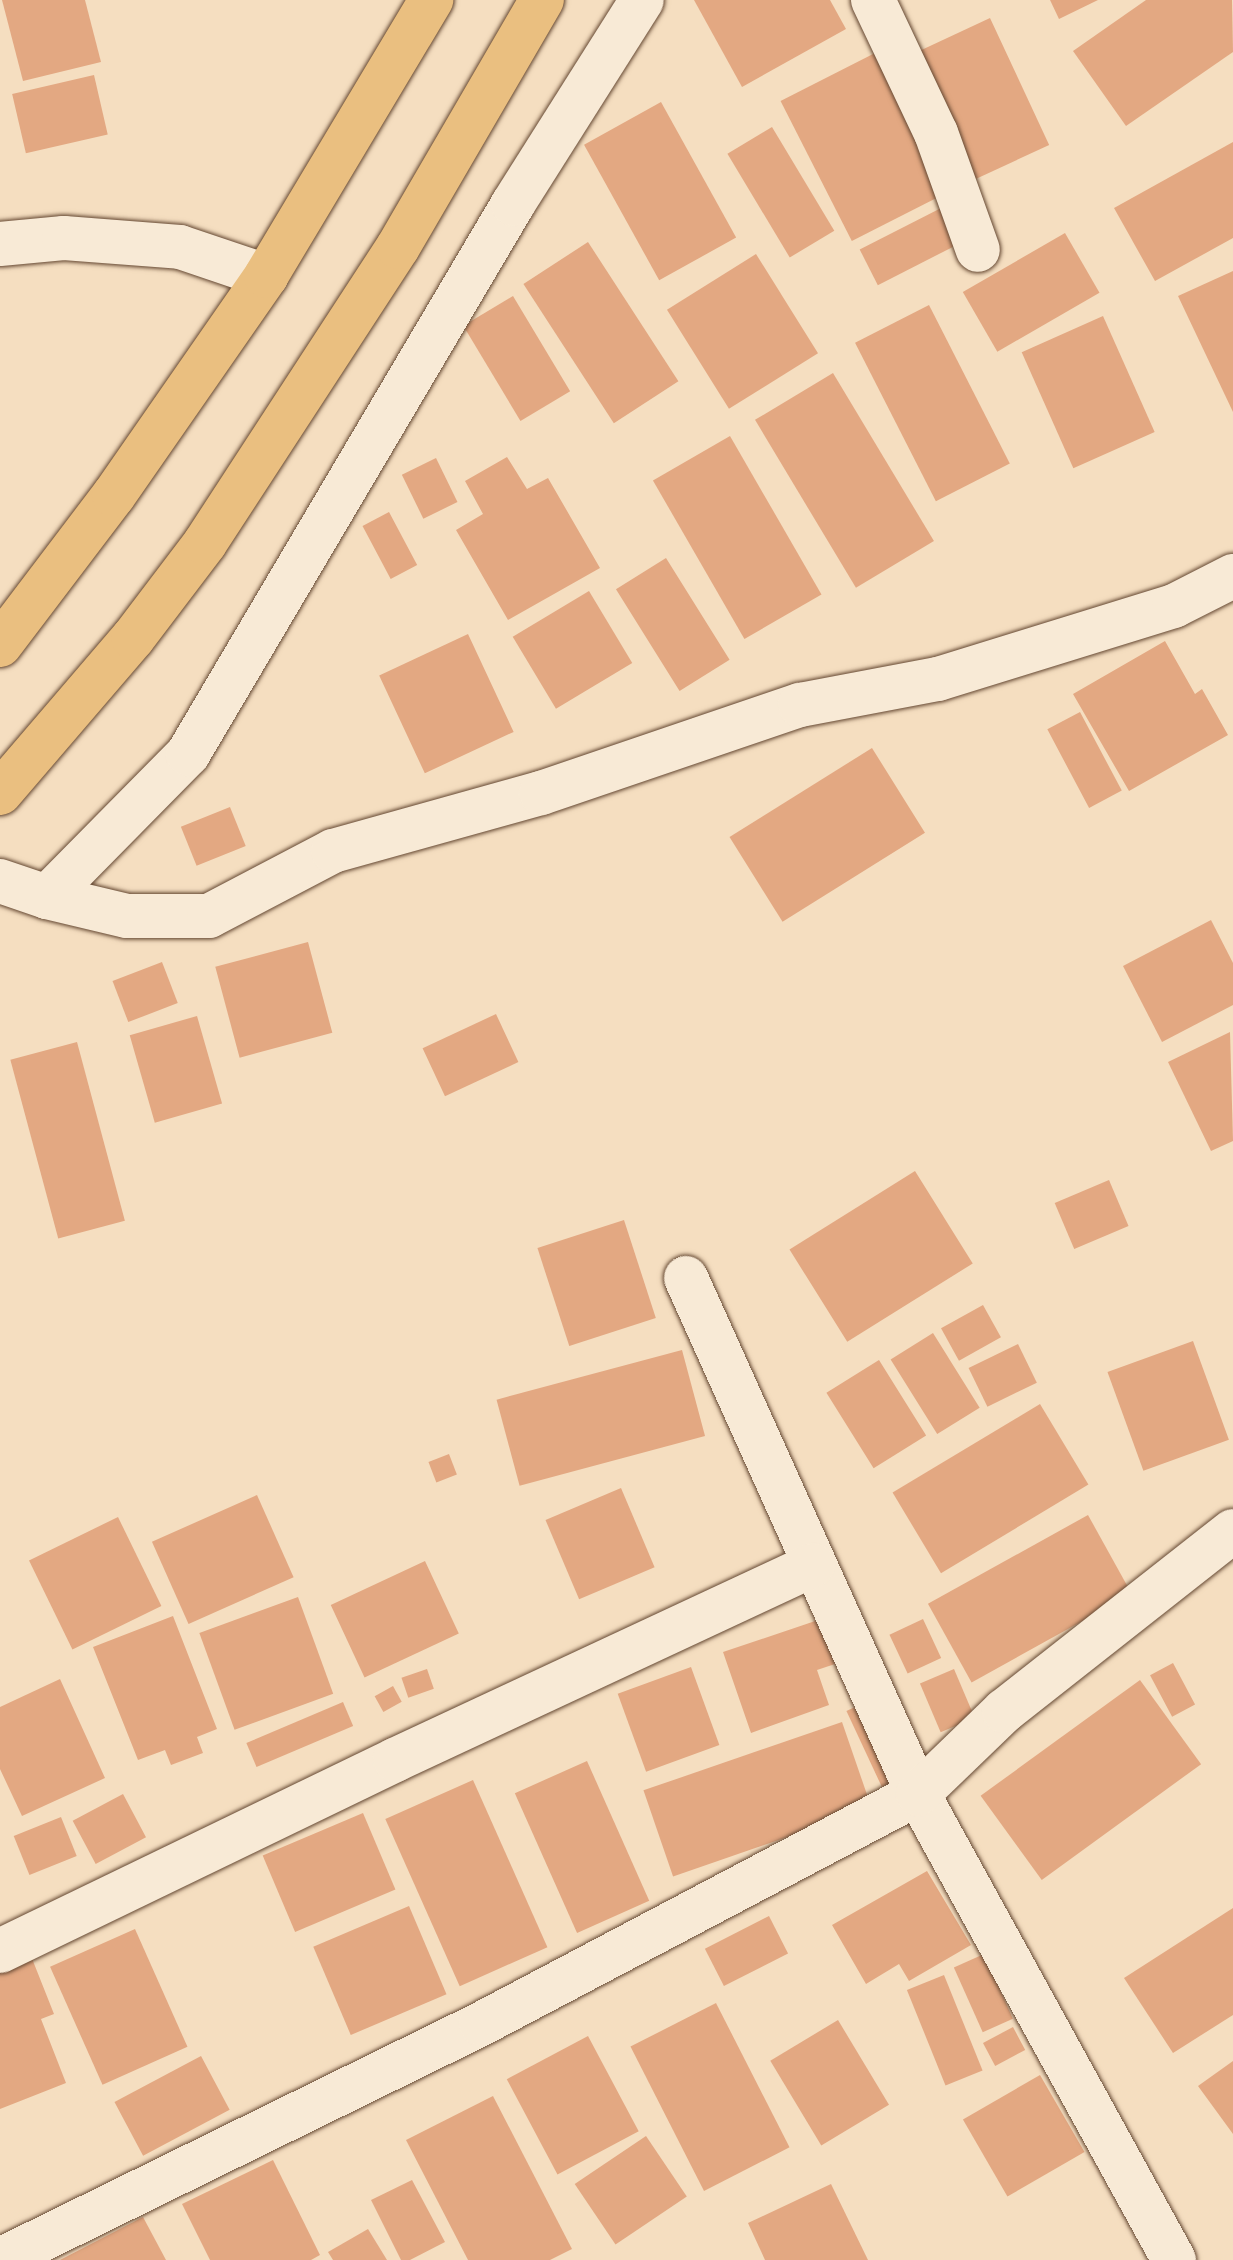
<!DOCTYPE html>
<style>
body{margin:0}
#map{position:relative;width:1233px;height:2260px;overflow:hidden;background:#f5dec0;font-family:Vollkorn,serif}
div>[style]{position:absolute}
[style*='--x']{left:calc(var(--x)*1px);top:calc(var(--y)*1px);width:calc(var(--w)*1px);rotate:calc(var(--a)*1deg)}
.building>*{inset:0;background:#e3a882;transform-origin:0 0}
.roads{filter:drop-shadow(0 0 2px #644731) drop-shadow(0 0 2px #644731)}
.minor>*{height:44px;margin:-22px;padding:0 22px;transform-origin:22px;border-radius:22px;background:#f8ead6}
.major>*{height:44px;margin:-22px;padding:0 22px;transform-origin:22px;border-radius:22px;background:#eabf80}
span{translate:-50% -50%;white-space:nowrap;text-align:center;line-height:1.15;-webkit-text-stroke:6px #f8ead6;paint-order:stroke}
</style>
<div id="map">
<div class="building">
<i style="clip-path:polygon(2px 0,85px 0,101px 62px,23px 81px)"></i>
<i style="clip-path:polygon(694px 0,830px 0,846px 29px,742px 87px)"></i>
<i style="clip-path:polygon(1050px 0,1098px 0,1059px 19px)"></i>
<i style="clip-path:polygon(1146px 0,1232px 0,1233px 52px,1126px 126px,1073px 51px)"></i>
<i style="left:990px;top:18px;width:140px;height:81px;rotate:65deg"></i>
<i style="left:875px;top:53px;width:157px;height:106px;rotate:63deg"></i>
<i style="left:94px;top:75px;width:61px;height:84px;rotate:77deg"></i>
<i style="left:661px;top:102px;width:155px;height:88px;rotate:61deg"></i>
<i style="left:772px;top:127px;width:121px;height:52px;rotate:59deg"></i>
<i style="clip-path:polygon(1233px 142px,1233px 238px,1155px 281px,1114px 208px)"></i>
<i style="left:947px;top:205px;width:40px;height:98px;rotate:63deg"></i>
<i style="left:1065px;top:233px;width:69px;height:118px;rotate:60deg"></i>
<i style="left:588px;top:242px;width:166px;height:77px;rotate:57deg"></i>
<i style="left:756px;top:254px;width:117px;height:105px;rotate:58deg"></i>
<i style="clip-path:polygon(1233px 271px,1233px 412px,1178px 296px)"></i>
<i style="left:513px;top:296px;width:111px;height:58px;rotate:59deg"></i>
<i style="left:929px;top:305px;width:178px;height:83px;rotate:63deg"></i>
<i style="left:1103px;top:316px;width:127px;height:89px;rotate:66deg"></i>
<i style="left:833px;top:373px;width:196px;height:91px;rotate:59deg"></i>
<i style="left:730px;top:436px;width:183px;height:89px;rotate:60deg"></i>
<i style="clip-path:polygon(507px 457px,527px 489px,548px 478px,600px 568px,508px 620px,456px 530px,483px 514px,465px 481px)"></i>
<i style="left:436px;top:458px;width:49px;height:38px;rotate:64deg"></i>
<i style="left:389px;top:512px;width:60px;height:30px;rotate:62deg"></i>
<i style="left:666px;top:558px;width:120px;height:59px;rotate:58deg"></i>
<i style="left:589px;top:591px;width:84px;height:89px;rotate:59deg"></i>
<i style="left:468px;top:634px;width:108px;height:98px;rotate:65deg"></i>
<i style="clip-path:polygon(1165px 641px,1195px 694px,1202px 689px,1228px 735px,1129px 791px,1073px 694px)"></i>
<i style="left:1080px;top:712px;width:89px;height:37px;rotate:62deg"></i>
<i style="left:872px;top:748px;width:100px;height:168px;rotate:58deg"></i>
<i style="left:230px;top:807px;width:42px;height:53px;rotate:68deg"></i>
<i style="clip-path:polygon(1211px 920px,1233px 963px,1233px 1005px,1162px 1042px,1123px 966px)"></i>
<i style="left:308px;top:942px;width:94px;height:96px;rotate:75deg"></i>
<i style="left:162px;top:962px;width:44px;height:53px;rotate:69deg"></i>
<i style="left:496px;top:1014px;width:53px;height:81px;rotate:65deg"></i>
<i style="left:197px;top:1016px;width:91px;height:70px;rotate:74deg"></i>
<i style="clip-path:polygon(1230px 1032px,1233px 1141px,1211px 1151px,1168px 1062px)"></i>
<i style="left:77px;top:1042px;width:185px;height:69px;rotate:75deg"></i>
<i style="left:915px;top:1171px;width:109px;height:148px;rotate:58deg"></i>
<i style="left:1109px;top:1180px;width:50px;height:59px;rotate:67deg"></i>
<i style="left:624px;top:1220px;width:103px;height:91px;rotate:72deg"></i>
<i style="left:983px;top:1305px;width:37px;height:48px;rotate:61deg"></i>
<i style="left:933px;top:1333px;width:88px;height:50px;rotate:58deg"></i>
<i style="left:1193px;top:1341px;width:105px;height:91px;rotate:70deg"></i>
<i style="left:1018px;top:1344px;width:43px;height:55px;rotate:64deg"></i>
<i style="left:682px;top:1350px;width:89px;height:192px;rotate:75deg"></i>
<i style="left:879px;top:1360px;width:89px;height:62px;rotate:58deg"></i>
<i style="left:1040px;top:1404px;width:94px;height:172px;rotate:59deg"></i>
<i style="left:449px;top:1454px;width:22px;height:22px;rotate:69deg"></i>
<i style="left:621px;top:1488px;width:86px;height:82px;rotate:67deg"></i>
<i style="left:257px;top:1495px;width:90px;height:115px;rotate:66deg"></i>
<i style="left:1088px;top:1515px;width:90px;height:183px;rotate:61deg"></i>
<i style="left:118px;top:1517px;width:99px;height:99px;rotate:64deg"></i>
<i style="left:425px;top:1561px;width:80px;height:104px;rotate:65deg"></i>
<i style="left:298px;top:1597px;width:103px;height:105px;rotate:70deg"></i>
<i style="clip-path:polygon(173px 1616px,217px 1729px,197px 1737px,203px 1753px,171px 1765px,165px 1750px,138px 1760px,93px 1647px)"></i>
<i style="clip-path:polygon(830px 1616px,847px 1660px,817px 1670px,829px 1705px,751px 1733px,723px 1652px)"></i>
<i style="left:923px;top:1619px;width:43px;height:37px;rotate:65deg"></i>
<i style="left:1173px;top:1663px;width:47px;height:26px;rotate:62deg"></i>
<i style="left:691px;top:1667px;width:83px;height:78px;rotate:70deg"></i>
<i style="left:427px;top:1669px;width:21px;height:27px;rotate:71deg"></i>
<i style="left:954px;top:1669px;width:53px;height:37px;rotate:67deg"></i>
<i style="clip-path:polygon(60px 1679px,105px 1778px,22px 1816px,0 1769px,0 1707px)"></i>
<i style="left:1140px;top:1680px;width:104px;height:197px;rotate:54deg"></i>
<i style="left:393px;top:1686px;width:18px;height:21px;rotate:61deg"></i>
<i style="left:870px;top:1700px;width:84px;height:26px;rotate:65deg"></i>
<i style="left:343px;top:1702px;width:26px;height:105px;rotate:67deg"></i>
<i style="left:842px;top:1722px;width:91px;height:210px;rotate:71deg"></i>
<i style="left:587px;top:1761px;width:153px;height:79px;rotate:66deg"></i>
<i style="left:473px;top:1780px;width:183px;height:96px;rotate:66deg"></i>
<i style="left:123px;top:1794px;width:49px;height:57px;rotate:62deg"></i>
<i style="left:363px;top:1813px;width:83px;height:109px;rotate:67deg"></i>
<i style="left:61px;top:1817px;width:42px;height:51px;rotate:68deg"></i>
<i style="clip-path:polygon(927px 1871px,971px 1945px,909px 1981px,899px 1964px,866px 1984px,832px 1925px)"></i>
<i style="left:409px;top:1906px;width:96px;height:104px;rotate:67deg"></i>
<i style="clip-path:polygon(1233px 1908px,1233px 2015px,1173px 2053px,1124px 1978px)"></i>
<i style="left:769px;top:1916px;width:42px;height:72px;rotate:63deg"></i>
<i style="left:135px;top:1929px;width:129px;height:93px;rotate:66deg"></i>
<i style="left:984px;top:1954px;width:71px;height:33px;rotate:66deg"></i>
<i style="clip-path:polygon(31px 1956px,54px 2014px,41px 2019px,66px 2083px,0 2109px,0 1968px)"></i>
<i style="left:944px;top:1975px;width:103px;height:40px;rotate:68deg"></i>
<i style="left:716px;top:2003px;width:162px;height:96px;rotate:63deg"></i>
<i style="left:838px;top:2020px;width:99px;height:79px;rotate:59deg"></i>
<i style="left:1013px;top:2027px;width:26px;height:34px;rotate:62deg"></i>
<i style="left:588px;top:2036px;width:108px;height:92px;rotate:62deg"></i>
<i style="left:201px;top:2056px;width:61px;height:98px;rotate:62deg"></i>
<i style="clip-path:polygon(1233px 2061px,1233px 2134px,1198px 2086px)"></i>
<i style="left:1040px;top:2075px;width:89px;height:89px;rotate:60deg"></i>
<i style="clip-path:polygon(493px 2096px,572px 2249px,550px 2260px,468px 2260px,406px 2140px)"></i>
<i style="left:646px;top:2136px;width:73px;height:86px;rotate:56deg"></i>
<i style="clip-path:polygon(273px 2160px,320px 2255px,311px 2260px,210px 2260px,182px 2204px)"></i>
<i style="clip-path:polygon(412px 2180px,445px 2242px,410px 2260px,401px 2260px,371px 2200px)"></i>
<i style="clip-path:polygon(831px 2184px,868px 2260px,765px 2260px,748px 2223px)"></i>
<i style="clip-path:polygon(143px 2217px,166px 2260px,60px 2260px)"></i>
<i style="clip-path:polygon(368px 2229px,387px 2260px,333px 2260px,328px 2252px)"></i>
</div>
<div class="roads">
<div class="minor">
<i style="--x:873;--y:0;--w:147;--a:64.7"></i>
<i style="--x:936;--y:133;--w:124;--a:70.3"></i>
<i style="--x:0;--y:244;--w:64;--a:-5.4"></i>
<i style="--x:64;--y:238;--w:116;--a:4.4"></i>
<i style="--x:180;--y:247;--w:91;--a:18.6"></i>
<i style="--x:0;--y:881;--w:50;--a:18.8"></i>
<i style="--x:47;--y:897;--w:82;--a:13.4"></i>
<i style="--x:127;--y:916;--w:82;--a:0"></i>
<i style="--x:209;--y:916;--w:140;--a:-27.7"></i>
<i style="--x:333;--y:851;--w:216;--a:-15.6"></i>
<i style="--x:541;--y:793;--w:274;--a:-18.8"></i>
<i style="--x:800;--y:705;--w:140;--a:-10.7"></i>
<i style="--x:938;--y:679;--w:247;--a:-17.2"></i>
<i style="--x:1174;--y:606;--w:66;--a:-27"></i>
<i style="--x:47;--y:897;--w:201;--a:-45.4"></i>
<i style="--x:188;--y:754;--w:639;--a:-59.42"></i>
<i style="--x:513;--y:204;--w:241;--a:-57.7"></i>
<i style="--x:686;--y:1278;--w:566;--a:65.79"></i>
<i style="--x:918;--y:1794;--w:532;--a:61.22"></i>
<i style="--x:0;--y:1951;--w:439;--a:-25.8"></i>
<i style="--x:395;--y:1760;--w:461;--a:-25"></i>
<i style="--x:0;--y:2260;--w:536;--a:-26.13"></i>
<i style="--x:481;--y:2024;--w:494;--a:-27.8"></i>
<i style="--x:918;--y:1794;--w:120;--a:-44"></i>
<i style="--x:1004;--y:1711;--w:291;--a:-38.2"></i>
</div>
<div class="major">
<i style="--x:0;--y:645;--w:188;--a:-52.8"></i>
<i style="--x:114;--y:495;--w:267;--a:-55.2"></i>
<i style="--x:266;--y:276;--w:322;--a:-59.1"></i>
<i style="--x:0;--y:793;--w:204;--a:-49.4"></i>
<i style="--x:133;--y:638;--w:119;--a:-52.8"></i>
<i style="--x:205;--y:543;--w:353;--a:-56.9"></i>
<i style="--x:398;--y:247;--w:286;--a:-59.8"></i>
</div>
</div>
</div>
